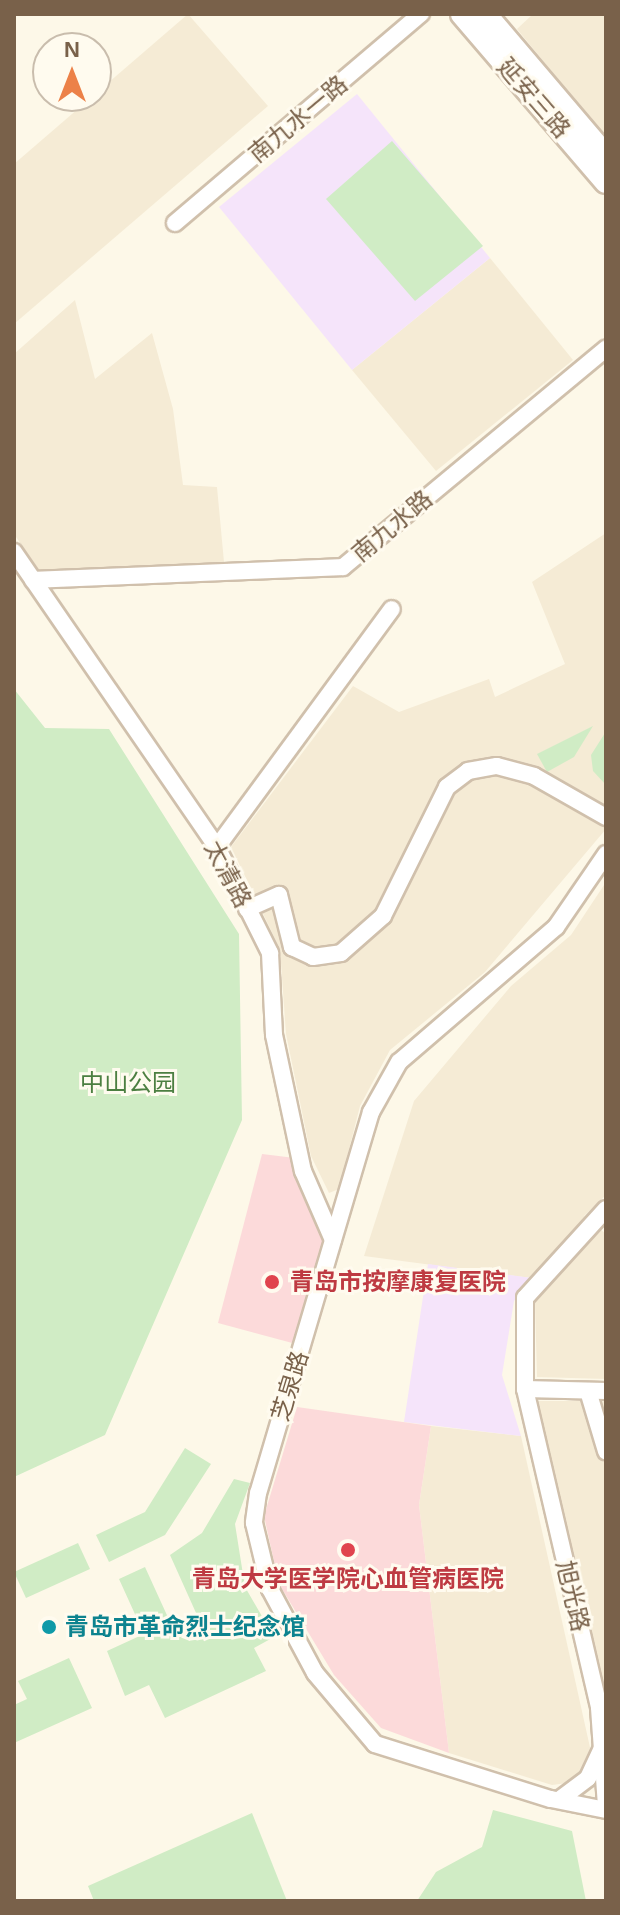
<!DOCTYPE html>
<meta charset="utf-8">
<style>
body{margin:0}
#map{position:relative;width:620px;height:1915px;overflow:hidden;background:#fdf8e8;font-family:Helvetica,"Noto Sans SC",sans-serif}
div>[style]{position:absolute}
.residential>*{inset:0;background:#f5ebd5}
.education>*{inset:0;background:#f5e4fa}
.medical>*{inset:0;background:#fcdada}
.green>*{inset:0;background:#d0ecc5}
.roads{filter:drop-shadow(2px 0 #d0c0ac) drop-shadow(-2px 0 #d0c0ac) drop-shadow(0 2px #d0c0ac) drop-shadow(0 -2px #d0c0ac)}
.street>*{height:16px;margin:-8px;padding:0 8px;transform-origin:8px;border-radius:8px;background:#fff}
.secondary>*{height:22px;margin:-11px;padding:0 11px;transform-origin:11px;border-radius:11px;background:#fff}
.dots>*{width:22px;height:22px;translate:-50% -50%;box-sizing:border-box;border:4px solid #fffbef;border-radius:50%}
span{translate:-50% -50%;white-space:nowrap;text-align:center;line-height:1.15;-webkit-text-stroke:6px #fffbef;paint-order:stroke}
.street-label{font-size:24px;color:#79614a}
.park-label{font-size:24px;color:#4c7f41}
.health-label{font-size:24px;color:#be3a42;font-weight:700}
.left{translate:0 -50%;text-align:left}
.culture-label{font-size:24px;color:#0d838f;font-weight:700}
.frame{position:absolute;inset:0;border:16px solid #79614a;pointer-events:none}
.north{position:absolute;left:32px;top:32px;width:80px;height:80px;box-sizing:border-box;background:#fffbef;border:2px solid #c9bdad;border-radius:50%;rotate:0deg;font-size:22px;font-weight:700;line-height:32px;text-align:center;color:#79614a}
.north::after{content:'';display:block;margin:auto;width:28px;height:36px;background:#ec8148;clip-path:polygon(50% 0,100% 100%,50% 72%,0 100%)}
</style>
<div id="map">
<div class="residential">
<i style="clip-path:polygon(188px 14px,268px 106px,14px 324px,14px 164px)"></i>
<i style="clip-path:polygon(533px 14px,606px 14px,606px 138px,517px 29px)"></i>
<i style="clip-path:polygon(490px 258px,573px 360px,436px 471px,352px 370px)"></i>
<i style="clip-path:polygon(75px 300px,95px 379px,152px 333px,173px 409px,183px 485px,217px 487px,224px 562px,40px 572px,14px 534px,14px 354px)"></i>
<i style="clip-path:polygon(606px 533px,606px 829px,485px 972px,390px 1050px,360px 1106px,339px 1189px,329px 1193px,311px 1156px,286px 1034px,280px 949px,231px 847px,353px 686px,399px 712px,489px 679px,495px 697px,565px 664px,532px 582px)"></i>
<i style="clip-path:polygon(606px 882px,606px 1195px,584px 1216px,606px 1234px,606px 1379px,537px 1377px,535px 1303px,554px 1281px,364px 1256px,414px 1101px,511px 986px,571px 935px)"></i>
<i style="clip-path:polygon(534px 1401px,606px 1401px,605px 1691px)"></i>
<i style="clip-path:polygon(431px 1426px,521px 1436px,597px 1779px,552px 1785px,449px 1753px,419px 1505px)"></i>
</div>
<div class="education">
<i style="clip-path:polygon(357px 94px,490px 258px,352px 370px,219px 207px)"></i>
<i style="clip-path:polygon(428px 1264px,532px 1278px,514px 1301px,502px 1375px,521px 1436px,404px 1422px)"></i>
</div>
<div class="medical">
<i style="clip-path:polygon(262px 1154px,295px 1158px,327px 1241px,296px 1344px,218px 1323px)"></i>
<i style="clip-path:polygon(297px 1407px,431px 1426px,419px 1505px,449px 1753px,381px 1728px,334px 1675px,279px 1584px,264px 1516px)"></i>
</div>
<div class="green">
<i style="clip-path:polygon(392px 141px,483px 246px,415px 301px,326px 199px)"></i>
<i style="clip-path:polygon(14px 689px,45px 728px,109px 729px,239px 934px,242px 1120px,105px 1435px,14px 1477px)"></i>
<i style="clip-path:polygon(593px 726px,574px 757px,547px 772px,537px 754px)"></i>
<i style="clip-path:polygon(605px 733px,606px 733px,606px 785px,593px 771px,591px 755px)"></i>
<i style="clip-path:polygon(185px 1448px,211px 1464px,165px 1535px,109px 1562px,96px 1535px,145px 1512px)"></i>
<i style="clip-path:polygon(234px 1479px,250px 1483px,235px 1524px,245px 1587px,274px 1637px,254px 1648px,266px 1671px,165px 1718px,149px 1685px,125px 1696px,107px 1651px,144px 1634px,119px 1579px,145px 1567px,176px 1635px,201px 1624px,170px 1555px,202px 1533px)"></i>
<i style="clip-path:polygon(78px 1543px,90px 1569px,26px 1598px,14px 1572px)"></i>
<i style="clip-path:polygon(69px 1658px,92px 1708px,14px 1743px,14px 1705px,27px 1699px,18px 1681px)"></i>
<i style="clip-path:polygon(493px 1810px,572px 1831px,586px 1901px,417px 1901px,436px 1872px,482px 1847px)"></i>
<i style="clip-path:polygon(252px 1813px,287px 1901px,94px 1901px,88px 1886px)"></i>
</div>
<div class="roads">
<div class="street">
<i style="left:175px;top:223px;width:323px;rotate:-40.4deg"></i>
<i style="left:14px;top:552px;width:358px;rotate:55.5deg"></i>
<i style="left:217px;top:847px;width:119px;rotate:63.4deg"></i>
<i style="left:270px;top:953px;width:82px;rotate:87.2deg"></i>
<i style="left:274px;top:1035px;width:139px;rotate:78deg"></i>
<i style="left:303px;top:1171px;width:75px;rotate:66.5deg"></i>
<i style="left:33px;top:580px;width:310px;rotate:-2.4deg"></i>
<i style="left:343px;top:567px;width:342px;rotate:-39.7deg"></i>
<i style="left:217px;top:847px;width:295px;rotate:-53.7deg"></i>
<i style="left:606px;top:854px;width:88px;rotate:124.4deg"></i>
<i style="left:556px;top:927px;width:207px;rotate:139.3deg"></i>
<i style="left:399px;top:1062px;width:57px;rotate:119.2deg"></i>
<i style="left:371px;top:1112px;width:397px;rotate:106.5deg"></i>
<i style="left:258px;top:1493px;width:30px;rotate:98deg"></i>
<i style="left:254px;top:1523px;width:68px;rotate:76.4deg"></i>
<i style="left:270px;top:1589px;width:95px;rotate:61.8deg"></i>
<i style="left:315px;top:1673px;width:93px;rotate:49.8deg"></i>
<i style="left:375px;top:1744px;width:184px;rotate:17.4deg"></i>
<i style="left:551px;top:1799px;width:56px;rotate:11.3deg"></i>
<i style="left:247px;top:909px;width:35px;rotate:-24deg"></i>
<i style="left:279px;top:895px;width:54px;rotate:76deg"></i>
<i style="left:292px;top:947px;width:23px;rotate:25deg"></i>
<i style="left:313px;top:957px;width:28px;rotate:-8deg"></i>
<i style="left:341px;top:953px;width:56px;rotate:-41.4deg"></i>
<i style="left:383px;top:916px;width:144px;rotate:-63.6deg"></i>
<i style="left:447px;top:787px;width:26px;rotate:-37deg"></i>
<i style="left:468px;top:771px;width:29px;rotate:-10deg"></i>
<i style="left:497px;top:766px;width:38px;rotate:15deg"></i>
<i style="left:534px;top:776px;width:83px;rotate:29.7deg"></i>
<i style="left:606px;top:1209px;width:120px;rotate:132.3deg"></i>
<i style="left:525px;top:1298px;width:91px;rotate:90deg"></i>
<i style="left:525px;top:1389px;width:327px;rotate:76.9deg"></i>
<i style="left:599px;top:1708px;width:97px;rotate:85.9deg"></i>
<i style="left:525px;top:1389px;width:81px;rotate:1.4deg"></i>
<i style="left:588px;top:1391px;width:63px;rotate:73.3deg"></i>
<i style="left:559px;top:1800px;width:36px;rotate:-37deg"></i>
<i style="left:588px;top:1778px;width:31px;rotate:-65deg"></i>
</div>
<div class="secondary">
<i style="left:462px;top:14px;width:221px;rotate:49.4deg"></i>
<i style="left:485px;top:14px;width:187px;rotate:49.6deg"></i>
</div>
</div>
<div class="dots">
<i style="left:272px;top:1282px;background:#e0444e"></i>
<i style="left:348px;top:1550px;background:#e0444e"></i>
<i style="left:49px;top:1627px;background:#0f9aa8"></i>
</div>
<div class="street-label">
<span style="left:534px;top:98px;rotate:49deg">延安三路</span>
<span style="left:298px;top:119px;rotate:-40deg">南九水一路</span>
<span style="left:392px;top:526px;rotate:-40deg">南九水路</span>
<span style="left:228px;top:874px;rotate:62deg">太清路</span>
<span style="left:290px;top:1386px;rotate:-73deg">芝泉路</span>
<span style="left:573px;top:1596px;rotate:77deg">旭光路</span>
</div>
<div class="park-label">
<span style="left:128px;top:1083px">中山公园</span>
</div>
<div class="health-label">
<span class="left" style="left:290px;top:1282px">青岛市按摩康复医院</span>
<span style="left:348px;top:1579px">青岛大学医学院心血管病医院</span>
</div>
<div class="culture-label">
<span class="left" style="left:65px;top:1627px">青岛市革命烈士纪念馆</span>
</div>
<div class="frame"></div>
<div class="north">N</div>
</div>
